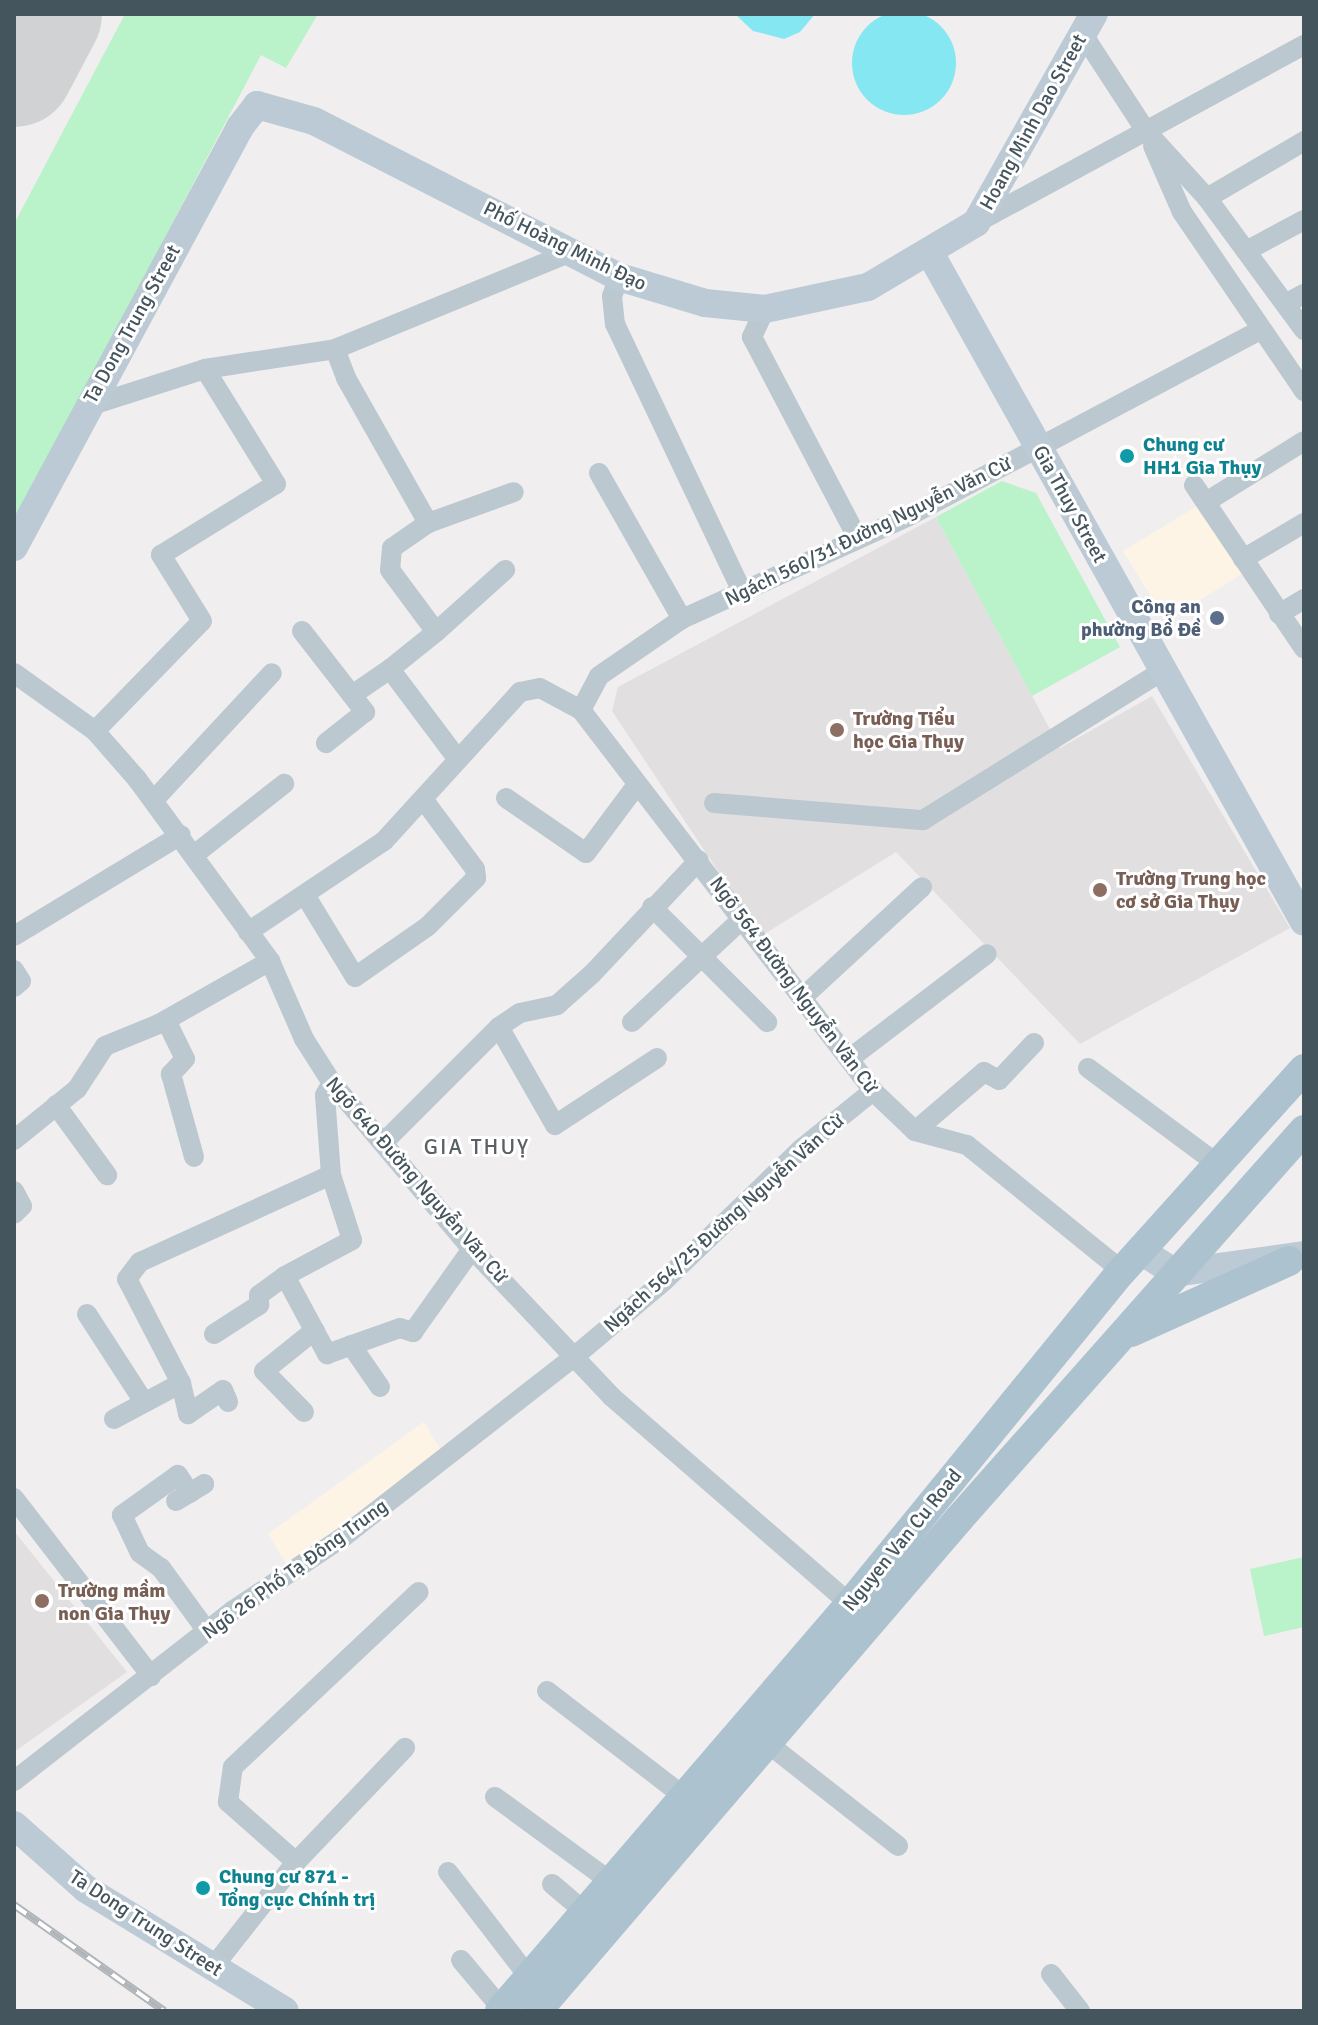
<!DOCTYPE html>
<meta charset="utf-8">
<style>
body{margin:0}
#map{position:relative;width:1318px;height:2025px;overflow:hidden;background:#f1eeef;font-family:Signika,sans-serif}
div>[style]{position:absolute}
.commercial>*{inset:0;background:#fdf4e6}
.education>*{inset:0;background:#e2dfe1}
.green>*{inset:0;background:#baf2c9}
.water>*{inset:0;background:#84e7f2}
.round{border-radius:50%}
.runway>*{height:120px;margin:-60px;padding:0 60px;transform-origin:60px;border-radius:60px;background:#d0d2d4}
.street>*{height:20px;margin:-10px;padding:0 10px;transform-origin:10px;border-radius:10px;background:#bbc8cf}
.secondary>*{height:28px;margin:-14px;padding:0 14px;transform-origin:14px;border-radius:14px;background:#bbcad4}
.primary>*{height:30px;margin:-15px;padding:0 15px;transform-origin:15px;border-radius:15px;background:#acc2cf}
.rail>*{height:8px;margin-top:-4px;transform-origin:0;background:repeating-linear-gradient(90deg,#fff 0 15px,#b0b5b9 0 30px);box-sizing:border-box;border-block:2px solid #b0b5b9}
.dots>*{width:22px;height:22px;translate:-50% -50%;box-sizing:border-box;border:4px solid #fff;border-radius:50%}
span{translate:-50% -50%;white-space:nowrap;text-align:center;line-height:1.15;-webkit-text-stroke:6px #fff;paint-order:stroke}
.street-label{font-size:20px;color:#45555d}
.culture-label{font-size:20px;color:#0d838f;font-weight:700}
.left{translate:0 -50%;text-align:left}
.service-label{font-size:20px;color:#4e5e75;font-weight:700}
.right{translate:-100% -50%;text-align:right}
.education-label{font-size:20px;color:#785e54;font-weight:700}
.neighbourhood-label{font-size:22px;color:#5b6064;letter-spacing:2px}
.frame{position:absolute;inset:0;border:16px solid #45555d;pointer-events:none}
</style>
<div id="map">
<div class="commercial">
<i style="clip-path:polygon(1199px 505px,1242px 574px,1166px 621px,1123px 551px)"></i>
<i style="clip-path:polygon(424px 1422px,441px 1450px,287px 1565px,268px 1534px)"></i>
</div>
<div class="education">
<i style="clip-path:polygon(936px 517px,1060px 748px,1152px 696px,1290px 928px,1080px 1044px,896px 852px,761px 936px,612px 711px,618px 687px)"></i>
<i style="clip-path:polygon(14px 1531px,127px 1672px,14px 1752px)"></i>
</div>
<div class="green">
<i style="clip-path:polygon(125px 14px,318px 14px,286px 68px,261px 55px,14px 524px,14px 224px)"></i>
<i style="clip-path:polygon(1002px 481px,1036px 493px,1120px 647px,1032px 696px,936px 517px)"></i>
<i style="clip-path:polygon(1304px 1557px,1304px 1627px,1264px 1636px,1250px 1569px)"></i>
</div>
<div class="water">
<i class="round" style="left:852px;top:11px;width:104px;height:104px"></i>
<i style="clip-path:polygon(735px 14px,815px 14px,800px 32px,784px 39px,753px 31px)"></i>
</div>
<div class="runway">
<i style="left:14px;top:67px;width:60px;rotate:-62.2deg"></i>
</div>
<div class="street">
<i style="left:1082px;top:33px;width:117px;rotate:56.9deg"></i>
<i style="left:1146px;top:131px;width:91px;rotate:47.7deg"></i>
<i style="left:1207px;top:198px;width:164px;rotate:53.7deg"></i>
<i style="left:1153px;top:146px;width:72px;rotate:66.3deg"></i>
<i style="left:1182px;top:212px;width:217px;rotate:55.7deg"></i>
<i style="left:1207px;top:198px;width:113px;rotate:-30.4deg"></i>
<i style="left:976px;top:223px;width:373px;rotate:-28.5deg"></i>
<i style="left:1246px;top:251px;width:66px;rotate:-28.1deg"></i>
<i style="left:619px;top:277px;width:20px;rotate:110deg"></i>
<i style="left:612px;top:296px;width:28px;rotate:84deg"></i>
<i style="left:615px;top:324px;width:297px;rotate:64.6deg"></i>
<i style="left:1285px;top:304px;width:21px;rotate:-28deg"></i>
<i style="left:765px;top:309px;width:31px;rotate:115deg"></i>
<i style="left:752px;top:337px;width:228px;rotate:62.3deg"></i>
<i style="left:335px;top:349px;width:31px;rotate:69deg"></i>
<i style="left:346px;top:378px;width:167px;rotate:60.5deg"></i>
<i style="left:428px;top:523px;width:44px;rotate:145.2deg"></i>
<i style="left:392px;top:548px;width:22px;rotate:95deg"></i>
<i style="left:390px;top:570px;width:77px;rotate:53.4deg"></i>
<i style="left:436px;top:632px;width:59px;rotate:141.2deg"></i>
<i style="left:390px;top:669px;width:110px;rotate:53.1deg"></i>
<i style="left:86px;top:407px;width:125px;rotate:-17.7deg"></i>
<i style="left:205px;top:369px;width:132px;rotate:-8.7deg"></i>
<i style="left:335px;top:349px;width:256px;rotate:-22.3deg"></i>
<i style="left:599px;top:473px;width:168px;rotate:60.4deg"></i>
<i style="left:1194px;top:485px;width:197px;rotate:56.1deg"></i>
<i style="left:1206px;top:502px;width:115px;rotate:-31.9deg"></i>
<i style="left:428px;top:523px;width:91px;rotate:-19.8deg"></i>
<i style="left:1243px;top:559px;width:71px;rotate:-30.5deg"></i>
<i style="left:1279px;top:614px;width:29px;rotate:-31deg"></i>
<i style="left:302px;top:631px;width:103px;rotate:52.1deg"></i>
<i style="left:365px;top:712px;width:50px;rotate:141.5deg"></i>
<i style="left:436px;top:632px;width:93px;rotate:-41.9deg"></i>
<i style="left:14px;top:673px;width:100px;rotate:35.6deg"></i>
<i style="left:95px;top:731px;width:64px;rotate:48.8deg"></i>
<i style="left:137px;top:779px;width:225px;rotate:53.8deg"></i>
<i style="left:270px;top:961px;width:85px;rotate:66.4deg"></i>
<i style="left:304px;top:1039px;width:52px;rotate:57.5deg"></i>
<i style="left:332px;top:1083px;width:217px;rotate:49.9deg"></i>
<i style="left:472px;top:1249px;width:204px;rotate:46.6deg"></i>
<i style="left:612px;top:1397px;width:315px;rotate:41deg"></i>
<i style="left:352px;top:695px;width:46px;rotate:-34.4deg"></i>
<i style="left:581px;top:710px;width:38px;rotate:-62deg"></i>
<i style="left:599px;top:676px;width:101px;rotate:-34.5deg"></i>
<i style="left:682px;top:619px;width:249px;rotate:-24.4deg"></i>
<i style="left:909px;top:516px;width:398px;rotate:-27.9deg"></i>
<i style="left:95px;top:731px;width:153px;rotate:-45.8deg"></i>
<i style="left:202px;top:621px;width:78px;rotate:-121.8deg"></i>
<i style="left:161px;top:555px;width:135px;rotate:-31.7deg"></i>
<i style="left:276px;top:484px;width:135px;rotate:-121.7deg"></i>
<i style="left:506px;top:798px;width:97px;rotate:34.5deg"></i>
<i style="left:586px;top:853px;width:84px;rotate:-53.3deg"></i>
<i style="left:154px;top:800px;width:173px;rotate:-47.1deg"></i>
<i style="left:714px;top:803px;width:210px;rotate:4.7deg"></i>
<i style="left:923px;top:820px;width:280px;rotate:-31.9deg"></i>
<i style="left:194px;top:855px;width:115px;rotate:-38.3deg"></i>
<i style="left:305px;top:895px;width:96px;rotate:58.6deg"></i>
<i style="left:355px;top:977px;width:89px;rotate:-34.9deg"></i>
<i style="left:428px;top:926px;width:68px;rotate:-45deg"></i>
<i style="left:476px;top:878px;width:9px;rotate:-96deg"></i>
<i style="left:475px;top:869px;width:87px;rotate:-126.6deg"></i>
<i style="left:652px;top:907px;width:163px;rotate:45deg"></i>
<i style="left:248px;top:932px;width:164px;rotate:-33.8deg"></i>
<i style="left:384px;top:841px;width:202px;rotate:-47.6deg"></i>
<i style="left:520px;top:692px;width:20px;rotate:-11deg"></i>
<i style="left:540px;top:688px;width:47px;rotate:28.2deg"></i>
<i style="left:581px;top:710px;width:480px;rotate:52.5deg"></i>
<i style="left:873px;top:1091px;width:58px;rotate:43.6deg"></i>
<i style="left:915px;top:1131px;width:54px;rotate:15.1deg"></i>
<i style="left:967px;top:1145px;width:200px;rotate:39.1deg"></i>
<i style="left:14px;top:936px;width:195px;rotate:-31.2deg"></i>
<i style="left:14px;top:970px;width:13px;rotate:58deg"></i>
<i style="left:21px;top:981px;width:9px;rotate:139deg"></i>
<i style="left:803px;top:997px;width:162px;rotate:-42.7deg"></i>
<i style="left:166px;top:1020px;width:43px;rotate:64deg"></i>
<i style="left:185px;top:1059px;width:21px;rotate:133deg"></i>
<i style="left:171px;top:1074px;width:86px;rotate:74.5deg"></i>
<i style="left:632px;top:1022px;width:152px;rotate:-43.1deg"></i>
<i style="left:499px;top:1027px;width:113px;rotate:60.3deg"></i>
<i style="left:555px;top:1125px;width:122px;rotate:-33.3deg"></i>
<i style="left:849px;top:1059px;width:173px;rotate:-37.3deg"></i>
<i style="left:1088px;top:1068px;width:159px;rotate:36.6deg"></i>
<i style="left:56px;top:1105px;width:87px;rotate:53.9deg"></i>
<i style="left:915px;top:1131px;width:91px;rotate:-40.5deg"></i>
<i style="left:984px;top:1072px;width:17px;rotate:28deg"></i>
<i style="left:999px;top:1080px;width:51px;rotate:-46.6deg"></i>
<i style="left:14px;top:1140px;width:81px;rotate:-39deg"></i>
<i style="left:77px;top:1089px;width:51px;rotate:-56.9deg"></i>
<i style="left:105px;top:1046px;width:58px;rotate:-22.2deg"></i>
<i style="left:159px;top:1024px;width:128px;rotate:-29.6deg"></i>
<i style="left:383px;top:1143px;width:164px;rotate:-45deg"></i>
<i style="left:499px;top:1027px;width:25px;rotate:-34deg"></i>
<i style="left:520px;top:1013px;width:38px;rotate:-12deg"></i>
<i style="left:557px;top:1005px;width:47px;rotate:-41.5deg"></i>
<i style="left:592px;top:974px;width:156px;rotate:-46.8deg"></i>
<i style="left:14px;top:1191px;width:17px;rotate:62deg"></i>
<i style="left:22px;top:1206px;width:11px;rotate:135deg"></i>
<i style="left:285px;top:1276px;width:89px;rotate:61.7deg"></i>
<i style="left:327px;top:1354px;width:77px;rotate:-19.6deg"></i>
<i style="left:400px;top:1328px;width:14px;rotate:17deg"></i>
<i style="left:413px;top:1332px;width:102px;rotate:-54.6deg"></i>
<i style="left:87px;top:1314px;width:105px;rotate:57.1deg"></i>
<i style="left:214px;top:1334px;width:54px;rotate:-32.8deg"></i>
<i style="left:259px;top:1305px;width:10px;rotate:-90deg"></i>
<i style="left:259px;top:1295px;width:32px;rotate:-36deg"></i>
<i style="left:285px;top:1276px;width:76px;rotate:-28.2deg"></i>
<i style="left:352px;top:1240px;width:68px;rotate:-107.9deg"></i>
<i style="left:351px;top:1345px;width:51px;rotate:55.4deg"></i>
<i style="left:181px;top:1383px;width:32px;rotate:77deg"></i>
<i style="left:188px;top:1414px;width:42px;rotate:-34.4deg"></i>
<i style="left:223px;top:1390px;width:13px;rotate:67deg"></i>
<i style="left:304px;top:1412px;width:57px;rotate:-134.3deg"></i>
<i style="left:264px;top:1371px;width:65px;rotate:-38.8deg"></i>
<i style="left:114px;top:1419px;width:76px;rotate:-28.2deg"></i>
<i style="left:181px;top:1383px;width:117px;rotate:-117.4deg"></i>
<i style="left:127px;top:1279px;width:21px;rotate:-53deg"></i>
<i style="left:140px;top:1262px;width:210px;rotate:-24.5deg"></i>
<i style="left:331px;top:1175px;width:80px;rotate:-94.3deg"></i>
<i style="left:325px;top:1095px;width:14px;rotate:-60deg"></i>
<i style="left:190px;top:1493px;width:22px;rotate:-124deg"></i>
<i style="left:178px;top:1475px;width:69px;rotate:144.5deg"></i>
<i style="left:122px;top:1515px;width:42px;rotate:64.7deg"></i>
<i style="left:140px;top:1553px;width:26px;rotate:36deg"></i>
<i style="left:161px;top:1568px;width:78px;rotate:53.9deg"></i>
<i style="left:14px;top:1498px;width:225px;rotate:52.4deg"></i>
<i style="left:176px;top:1501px;width:33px;rotate:-31deg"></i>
<i style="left:547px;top:1691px;width:170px;rotate:37.6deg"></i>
<i style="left:766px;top:1742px;width:168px;rotate:38.2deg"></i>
<i style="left:14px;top:1781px;width:276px;rotate:-37.9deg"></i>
<i style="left:232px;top:1611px;width:132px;rotate:-33.6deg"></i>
<i style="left:342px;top:1538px;width:296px;rotate:-38deg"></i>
<i style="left:575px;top:1356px;width:116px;rotate:-40.1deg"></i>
<i style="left:664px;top:1281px;width:190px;rotate:-43.9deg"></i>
<i style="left:801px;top:1149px;width:92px;rotate:-38.9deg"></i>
<i style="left:495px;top:1797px;width:144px;rotate:36.2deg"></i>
<i style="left:296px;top:1862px;width:158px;rotate:-46.3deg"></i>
<i style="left:448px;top:1872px;width:133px;rotate:52.4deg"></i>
<i style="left:552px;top:1884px;width:43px;rotate:40.3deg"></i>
<i style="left:461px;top:1960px;width:64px;rotate:50.1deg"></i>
<i style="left:213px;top:1967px;width:134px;rotate:-51.7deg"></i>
<i style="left:296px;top:1862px;width:91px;rotate:-138.6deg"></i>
<i style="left:228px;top:1802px;width:35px;rotate:-82deg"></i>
<i style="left:233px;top:1767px;width:255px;rotate:-43.3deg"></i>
<i style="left:1051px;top:1974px;width:47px;rotate:51.9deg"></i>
</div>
<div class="secondary">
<i style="left:930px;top:253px;width:766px;rotate:60.79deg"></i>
<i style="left:14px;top:547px;width:477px;rotate:-61.7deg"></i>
<i style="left:240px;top:127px;width:28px;rotate:-52deg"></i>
<i style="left:257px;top:105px;width:59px;rotate:15.7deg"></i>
<i style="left:314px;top:121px;width:343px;rotate:27.1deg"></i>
<i style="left:619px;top:277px;width:90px;rotate:16.8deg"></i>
<i style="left:705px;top:303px;width:60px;rotate:5.7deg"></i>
<i style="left:765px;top:309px;width:105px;rotate:-12.1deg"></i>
<i style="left:868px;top:287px;width:126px;rotate:-30.7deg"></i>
<i style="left:976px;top:223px;width:240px;rotate:-60.6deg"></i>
<i style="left:1140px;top:1250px;width:42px;rotate:33.3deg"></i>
<i style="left:1175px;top:1273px;width:130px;rotate:-7.9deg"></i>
<i style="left:14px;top:1825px;width:96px;rotate:41.6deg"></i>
<i style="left:86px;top:1889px;width:233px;rotate:31.5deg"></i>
</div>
<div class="primary">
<i style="left:1131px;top:1332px;width:173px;rotate:-24.2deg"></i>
<i style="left:500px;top:2011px;width:537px;rotate:-49.31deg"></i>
<i style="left:850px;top:1604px;width:430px;rotate:-50.8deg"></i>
<i style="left:1122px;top:1271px;width:272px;rotate:-48deg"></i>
<i style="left:537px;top:2011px;width:648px;rotate:-49.38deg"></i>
<i style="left:959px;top:1519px;width:520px;rotate:-48.43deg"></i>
</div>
<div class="rail">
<i style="left:14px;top:1905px;width:184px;rotate:35.2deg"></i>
</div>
<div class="dots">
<i style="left:1127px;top:456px;background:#0f9aa8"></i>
<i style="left:1217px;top:618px;background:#5c6f8a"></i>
<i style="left:837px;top:730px;background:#8d6e63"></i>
<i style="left:1100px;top:890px;background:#8d6e63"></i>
<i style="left:42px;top:1601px;background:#8d6e63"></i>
<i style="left:203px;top:1888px;background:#0f9aa8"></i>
</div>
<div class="street-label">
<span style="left:1033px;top:122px;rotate:-61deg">Hoang Minh Dao Street</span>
<span style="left:565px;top:246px;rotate:26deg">Phố Hoàng Minh Đạo</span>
<span style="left:132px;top:324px;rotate:-61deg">Ta Dong Trung Street</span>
<span style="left:1070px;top:504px;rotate:61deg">Gia Thuy Street</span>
<span style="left:868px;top:531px;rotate:-26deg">Ngách 560/31 Đường Nguyễn Văn Cừ</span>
<span style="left:794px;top:985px;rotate:53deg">Ngõ 564 Đường Nguyễn Văn Cừ</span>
<span style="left:417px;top:1180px;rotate:49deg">Ngõ 640 Đường Nguyễn Văn Cừ</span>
<span style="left:724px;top:1223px;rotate:-42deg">Ngách 564/25 Đường Nguyễn Văn Cừ</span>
<span style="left:902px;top:1540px;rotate:-51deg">Nguyen Van Cu Road</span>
<span style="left:295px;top:1569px;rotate:-36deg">Ngõ 26 Phố Tạ Đông Trung</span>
<span style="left:146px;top:1923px;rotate:33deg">Ta Dong Trung Street</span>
</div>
<div class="culture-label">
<span class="left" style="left:1143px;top:456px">Chung cư<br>HH1 Gia Thụy</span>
<span class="left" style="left:219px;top:1888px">Chung cư 871 -<br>Tổng cục Chính trị</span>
</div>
<div class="service-label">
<span class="right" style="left:1201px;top:618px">Công an<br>phường Bồ Đề</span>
</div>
<div class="education-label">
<span class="left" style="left:853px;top:730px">Trường Tiểu<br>học Gia Thụy</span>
<span class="left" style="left:1116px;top:890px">Trường Trung học<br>cơ sở Gia Thụy</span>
<span class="left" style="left:58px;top:1602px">Trường mầm<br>non Gia Thụy</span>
</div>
<div class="neighbourhood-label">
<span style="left:477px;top:1147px">GIA THUỴ</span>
</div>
<div class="frame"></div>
</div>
